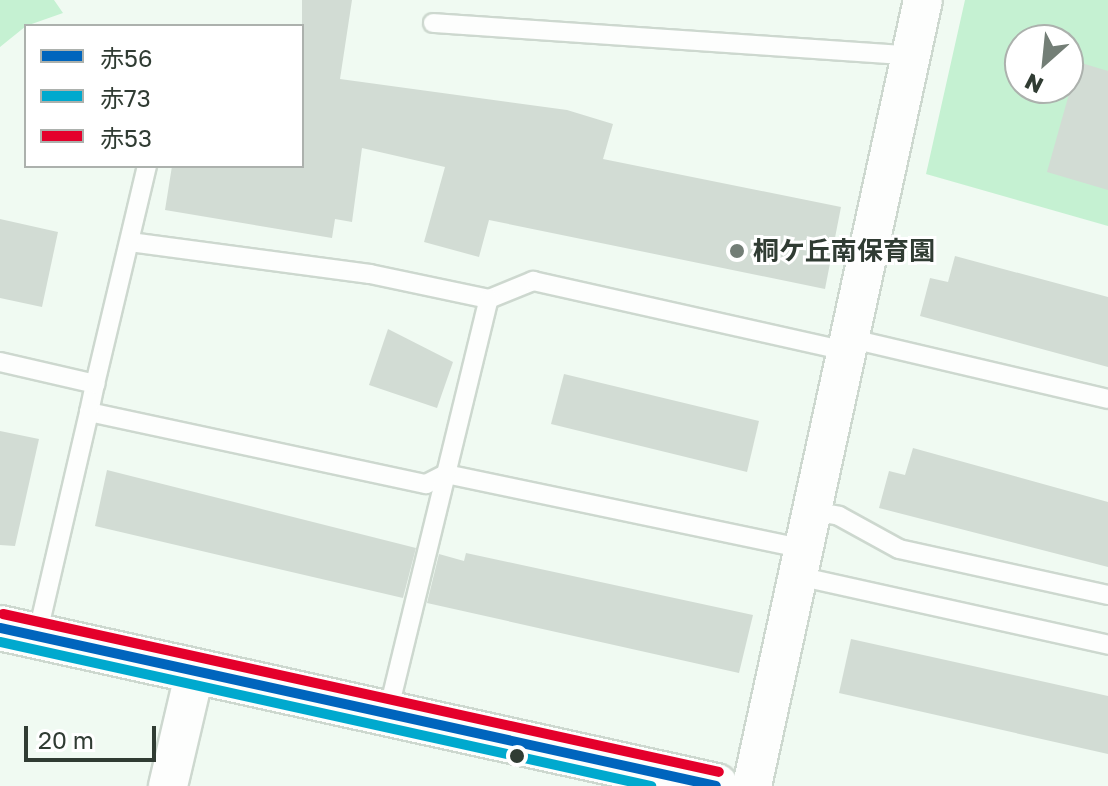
<!DOCTYPE html>
<meta charset="utf-8">
<style>
body{margin:0}
#map{position:relative;width:1108px;height:786px;overflow:hidden;background:#f0faf2;font-family:"Golos Text","Noto Sans JP",sans-serif}
div>[style]{position:absolute}
.green>*{inset:0;background:#c5f1d2}
.building>*{inset:0;background:#d2dcd4}
.roads{filter:drop-shadow(2px 0 #cdd8cf) drop-shadow(-2px 0 #cdd8cf) drop-shadow(0 2px #cdd8cf) drop-shadow(0 -2px #cdd8cf)}
.lane>*{height:18px;margin:-9px;padding:0 9px;transform-origin:9px;border-radius:9px;background:#fdfefd}
.street>*{height:38px;margin:-19px;padding:0 19px;transform-origin:19px;border-radius:19px;background:#fdfefd}
.secondary>*{height:44px;margin:-22px;padding:0 22px;transform-origin:22px;border-radius:22px;background:#fdfefd}
.bus-1>*{height:10px;margin:-5px;padding:0 5px;transform-origin:5px;border-radius:5px;background:#0065bd}
.bus-2>*{height:10px;margin:-5px;padding:0 5px;transform-origin:5px;border-radius:5px;background:#00a9ce}
.bus-3>*{height:10px;margin:-5px;padding:0 5px;transform-origin:5px;border-radius:5px;background:#e4002b}
.dots>*{width:22px;height:22px;translate:-50% -50%;box-sizing:border-box;border:4px solid #fff;border-radius:50%}
span{translate:-50% -50%;white-space:nowrap;text-align:center;line-height:1.15;-webkit-text-stroke:6px #fff;paint-order:stroke}
.poi-label{font-size:26px;color:#303c33;font-weight:700}
.left{translate:0 -50%;text-align:left}
.legend{position:absolute;left:24px;top:24px;width:280px;height:144px;box-sizing:border-box;background:#fff;border:2px solid #acb1ad;margin:0;padding:10px 14px;list-style:none;font-size:24px;color:#303c33}
.legend li{display:flex;align-items:center;gap:16px;height:40px}
.legend b{width:40px;border:2px solid #acb1ad}
.north{position:absolute;left:1004px;top:24px;width:80px;height:80px;box-sizing:border-box;background:#fff;border:2px solid #acb1ad;border-radius:50%;rotate:207deg;font-size:22px;font-weight:700;line-height:32px;text-align:center;color:#303c33}
.north::after{content:'';display:block;margin:auto;width:28px;height:36px;background:#737e76;clip-path:polygon(50% 0,100% 100%,50% 72%,0 100%)}
.scale{position:absolute;left:24px;top:726px;width:132px;height:36px;box-sizing:border-box;border:4px solid #303c33;border-top:0;padding-left:10px;font-size:24px;line-height:28px;white-space:nowrap;color:#303c33;-webkit-text-stroke:6px #fff;paint-order:stroke}
</style>
<div id="map">
<div class="green">
<i style="clip-path:polygon(0 0,54px 0,63px 13px,26px 26px,0 47px)"></i>
<i style="clip-path:polygon(evenodd,965px 0,1108px 0,1108px 226px,926px 174px,965px 0,1020px 40px,1068px 40px,1068px 88px,1020px 88px,1020px 40px)"></i>
</div>
<div class="building">
<i style="clip-path:polygon(302px 0,352px 0,340px 79px,567px 110px,613px 124px,603px 159px,841px 207px,825px 289px,489px 220px,479px 257px,424px 242px,445px 167px,362px 148px,352px 222px,335px 219px,332px 238px,165px 210px,172px 166px,302px 166px)"></i>
<i style="clip-path:polygon(1078px 62px,1108px 71px,1108px 190px,1047px 172px)"></i>
<i style="clip-path:polygon(0 219px,58px 232px,42px 307px,0 298px)"></i>
<i style="clip-path:polygon(955px 256px,1108px 297px,1108px 367px,920px 316px,930px 278px,948px 282px)"></i>
<i style="clip-path:polygon(388px 329px,453px 362px,437px 408px,369px 385px)"></i>
<i style="clip-path:polygon(564px 374px,759px 421px,747px 472px,551px 424px)"></i>
<i style="clip-path:polygon(0 431px,39px 439px,15px 546px,0 545px)"></i>
<i style="clip-path:polygon(913px 448px,1108px 502px,1108px 567px,879px 508px,889px 471px,905px 475px)"></i>
<i style="clip-path:polygon(107px 470px,416px 548px,403px 598px,95px 526px)"></i>
<i style="clip-path:polygon(466px 553px,753px 615px,739px 673px,427px 603px,439px 554px,464px 561px)"></i>
<i style="clip-path:polygon(851px 639px,1108px 696px,1108px 754px,839px 693px)"></i>
</div>
<div class="roads">
<div class="lane">
<i style="left:433px;top:23px;width:480px;rotate:3.9deg"></i>
<i style="left:130px;top:242px;width:242px;rotate:7.6deg"></i>
<i style="left:370px;top:274px;width:122px;rotate:11.9deg"></i>
<i style="left:489px;top:299px;width:48px;rotate:-22.2deg"></i>
<i style="left:533px;top:281px;width:321px;rotate:12.6deg"></i>
<i style="left:848px;top:338px;width:267px;rotate:13.2deg"></i>
<i style="left:0;top:362px;width:98px;rotate:13deg"></i>
<i style="left:95px;top:384px;width:29px;rotate:102deg"></i>
<i style="left:89px;top:412px;width:345px;rotate:12.1deg"></i>
<i style="left:426px;top:484px;width:22px;rotate:-27deg"></i>
<i style="left:446px;top:474px;width:366px;rotate:11.8deg"></i>
<i style="left:95px;top:384px;width:224px;rotate:-76.6deg"></i>
<i style="left:812px;top:511px;width:27px;rotate:10deg"></i>
<i style="left:839px;top:516px;width:68px;rotate:28.8deg"></i>
<i style="left:899px;top:549px;width:214px;rotate:12.4deg"></i>
<i style="left:798px;top:576px;width:318px;rotate:12.5deg"></i>
<i style="left:37px;top:636px;width:230px;rotate:-76.9deg"></i>
<i style="left:388px;top:712px;width:425px;rotate:-76.3deg"></i>
</div>
<div class="street">
<i style="left:168px;top:786px;width:118px;rotate:-76.8deg"></i>
<i style="left:752px;top:786px;width:804px;rotate:-77.73deg"></i>
</div>
<div class="secondary">
<i style="left:0;top:628px;width:733px;rotate:12.44deg"></i>
</div>
</div>
<div class="bus-1">
<i style="left:0;top:628px;width:733px;rotate:12.44deg"></i>
</div>
<div class="bus-2">
<i style="left:0;top:642px;width:667px;rotate:12.47deg"></i>
</div>
<div class="bus-3">
<i style="left:3px;top:614px;width:733px;rotate:12.44deg"></i>
</div>
<div class="dots">
<i style="left:737px;top:251px;background:#737e76"></i>
<i style="left:517px;top:756px;background:#303c33"></i>
</div>
<div class="poi-label">
<span class="left" style="left:753px;top:251px">桐ケ丘南保育園</span>
</div>
<ul class="legend">
<li><b style="height:10px;background:#0065bd"></b>赤56</li>
<li><b style="height:10px;background:#00a9ce"></b>赤73</li>
<li><b style="height:10px;background:#e4002b"></b>赤53</li>
</ul>
<div class="north">N</div>
<div class="scale">20 m</div>
</div>
